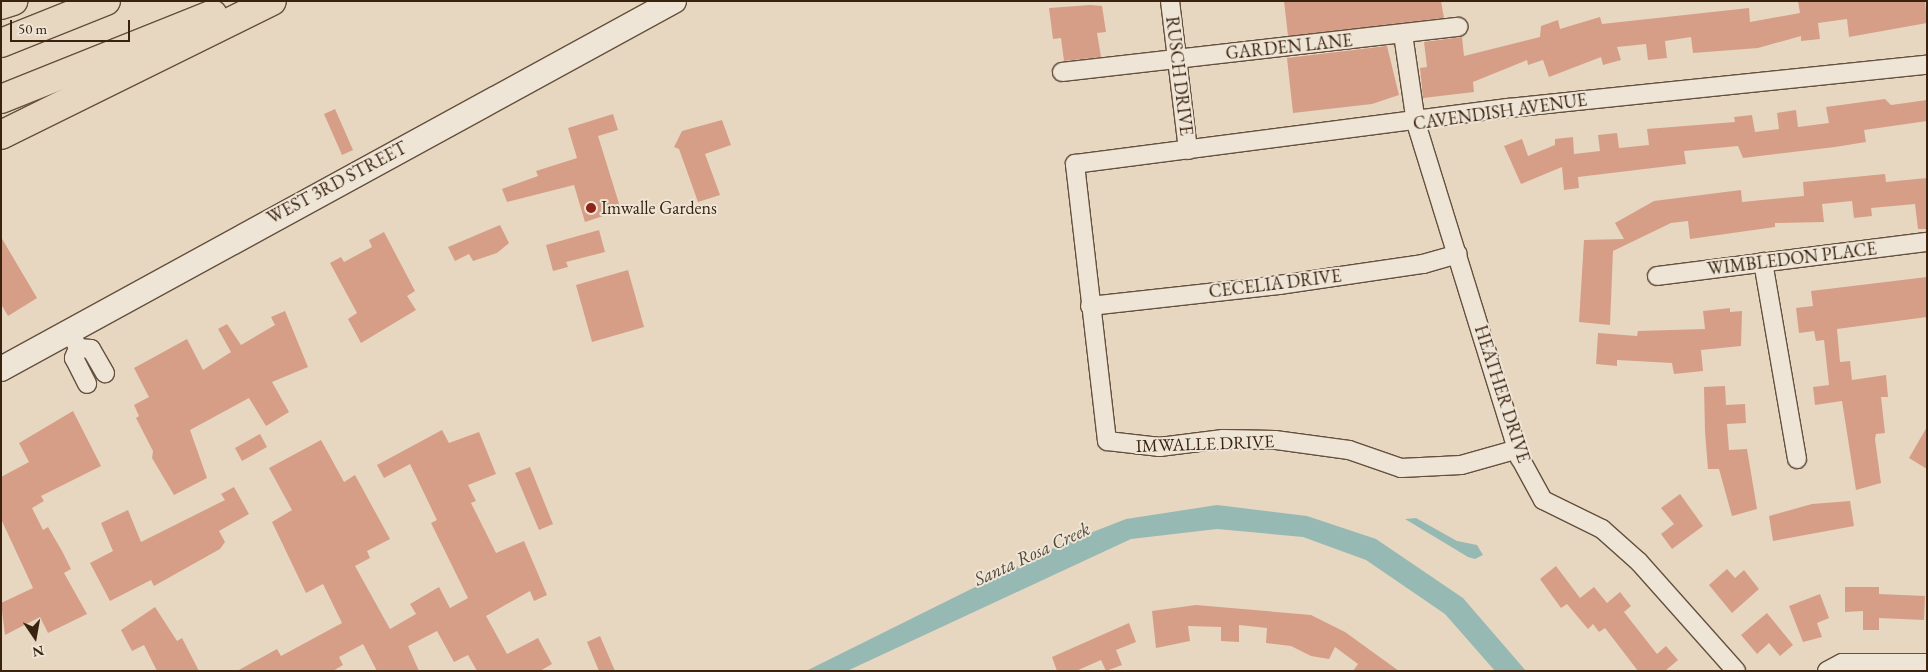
<!DOCTYPE html>
<style>
body{margin:0}
#map{position:relative;width:1928px;height:672px;overflow:hidden;background:#e7d7c1;font-family:"EB Garamond",serif}
div>[style]{position:absolute}
.water>*{inset:0;background:#97b9b4}
.building>*{inset:0;background:#d69e87}
.roads{filter:drop-shadow(1px 0 #64503c) drop-shadow(-1px 0 #64503c) drop-shadow(0 1px #64503c) drop-shadow(0 -1px #64503c)}
.minor>*{height:18px;margin:-9px;padding:0 9px;transform-origin:9px;border-radius:9px;background:#efe5d7}
.secondary>*{height:24px;margin:-12px;padding:0 12px;transform-origin:12px;border-radius:12px;background:#efe5d7}
.motorway>*{height:28px;margin:-14px;padding:0 14px;transform-origin:14px;border-radius:14px;background:#e7d7c1}
.dots>*{width:14px;height:14px;translate:-50% -50%;box-sizing:border-box;border:2px solid #efe5d7;border-radius:50%}
span{translate:-50% -50%;white-space:nowrap;text-align:center;line-height:1.15;-webkit-text-stroke:4px #efe5d7;paint-order:stroke}
.street-label{font-size:18px;color:#39230f}
.poi-label{font-size:18px;color:#39230f}
.left{translate:0 -50%;text-align:left}
.water-label{font-size:19px;color:#504838;font-style:italic}
.frame{position:absolute;inset:0;border:2px solid #39230f;pointer-events:none}
.north{position:absolute;left:10px;top:612px;width:50px;height:50px;-webkit-text-stroke:4px #efe5d7;paint-order:stroke;rotate:168deg;font-size:14px;font-weight:700;line-height:20px;text-align:center;color:#39230f}
.north::after{content:'';display:block;margin:auto;width:18px;height:22px;background:#39230f;clip-path:polygon(50% 0,100% 100%,50% 72%,0 100%)}
.scale{position:absolute;left:10px;top:20px;width:120px;height:22px;box-sizing:border-box;border:2px solid #39230f;border-top:0;padding-left:6px;font-size:15px;line-height:18px;white-space:nowrap;color:#39230f;-webkit-text-stroke:4px #efe5d7;paint-order:stroke}
</style>
<div id="map">
<div class="water">
<i style="clip-path:polygon(1217px 505px,1307px 516px,1376px 539px,1463px 598px,1526px 671px,1495px 671px,1445px 614px,1366px 560px,1303px 537px,1217px 529px,1131px 539px,847px 671px,806px 671px,1062px 544px,1126px 519px)"></i>
<i style="clip-path:polygon(1416px 518px,1457px 541px,1477px 545px,1483px 555px,1475px 559px,1468px 557px,1405px 519px)"></i>
</div>
<div class="building">
<i style="clip-path:polygon(1284px 1px,1441px 1px,1444px 18px,1288px 36px)"></i>
<i style="clip-path:polygon(1798px 1px,1925px 1px,1927px 23px,1849px 37px,1847px 19px,1818px 23px,1820px 39px,1801px 41px,1801px 36px,1758px 48px,1693px 53px,1691px 37px,1665px 41px,1667px 58px,1648px 60px,1646px 44px,1617px 47px,1621px 60px,1603px 65px,1601px 57px,1549px 77px,1543px 60px,1528px 65px,1527px 60px,1473px 82px,1474px 92px,1423px 98px,1420px 68px,1427px 67px,1424px 42px,1462px 37px,1464px 56px,1540px 37px,1541px 26px,1558px 20px,1560px 29px,1600px 17px,1602px 24px,1749px 8px,1750px 22px,1800px 13px)"></i>
<i style="clip-path:polygon(1090px 5px,1102px 6px,1106px 32px,1097px 33px,1101px 57px,1064px 61px,1061px 38px,1053px 39px,1049px 8px)"></i>
<i style="clip-path:polygon(1387px 46px,1399px 95px,1372px 104px,1293px 113px,1287px 58px)"></i>
<i style="clip-path:polygon(1885px 99px,1891px 105px,1927px 100px,1927px 121px,1864px 130px,1866px 142px,1835px 147px,1743px 158px,1738px 146px,1684px 151px,1686px 164px,1578px 177px,1579px 188px,1564px 190px,1562px 167px,1521px 184px,1504px 146px,1522px 139px,1528px 156px,1555px 145px,1555px 139px,1573px 137px,1574px 154px,1600px 151px,1598px 135px,1617px 133px,1619px 148px,1649px 145px,1647px 129px,1735px 122px,1734px 117px,1752px 115px,1755px 132px,1779px 129px,1777px 113px,1796px 110px,1798px 127px,1829px 123px,1826px 107px)"></i>
<i style="clip-path:polygon(335px 109px,353px 150px,342px 155px,324px 114px)"></i>
<i style="clip-path:polygon(613px 114px,618px 130px,598px 136px,621px 210px,585px 222px,574px 185px,507px 202px,502px 189px,538px 176px,536px 171px,577px 158px,568px 128px)"></i>
<i style="clip-path:polygon(722px 120px,731px 145px,705px 154px,720px 195px,698px 202px,679px 149px,674px 147px,682px 131px)"></i>
<i style="clip-path:polygon(1885px 174px,1886px 182px,1927px 178px,1927px 229px,1918px 229px,1915px 204px,1871px 208px,1872px 216px,1854px 218px,1852px 201px,1822px 204px,1824px 222px,1775px 223px,1775px 227px,1690px 239px,1688px 221px,1671px 223px,1613px 251px,1610px 325px,1579px 322px,1584px 240px,1624px 239px,1615px 223px,1654px 201px,1741px 190px,1742px 202px,1804px 196px,1803px 182px)"></i>
<i style="clip-path:polygon(500px 225px,509px 243px,497px 253px,473px 261px,469px 254px,455px 261px,448px 247px)"></i>
<i style="clip-path:polygon(599px 230px,605px 252px,566px 262px,568px 267px,553px 271px,546px 245px)"></i>
<i style="clip-path:polygon(384px 232px,415px 291px,407px 296px,416px 310px,361px 343px,348px 319px,357px 313px,330px 263px,341px 257px,344px 262px,372px 247px,369px 240px)"></i>
<i style="clip-path:polygon(1px 237px,37px 298px,8px 316px,1px 304px)"></i>
<i style="clip-path:polygon(628px 270px,644px 327px,592px 342px,576px 285px)"></i>
<i style="clip-path:polygon(1927px 277px,1927px 317px,1837px 329px,1840px 362px,1850px 361px,1852px 380px,1886px 375px,1888px 397px,1881px 397px,1885px 433px,1876px 434px,1875px 439px,1881px 483px,1856px 490px,1842px 401px,1815px 405px,1813px 387px,1829px 385px,1824px 340px,1816px 341px,1814px 331px,1799px 333px,1796px 308px,1813px 306px,1811px 291px)"></i>
<i style="clip-path:polygon(1730px 308px,1730px 312px,1742px 311px,1741px 346px,1701px 350px,1703px 371px,1674px 374px,1672px 363px,1617px 360px,1617px 366px,1596px 364px,1598px 333px,1637px 336px,1638px 331px,1705px 329px,1703px 311px)"></i>
<i style="clip-path:polygon(285px 311px,308px 367px,272px 382px,289px 412px,266px 426px,249px 398px,190px 430px,207px 478px,174px 495px,152px 458px,153px 451px,136px 418px,139px 416px,134px 405px,149px 397px,134px 368px,187px 339px,203px 370px,231px 352px,218px 329px,227px 324px,241px 345px,275px 325px,271px 317px)"></i>
<i style="clip-path:polygon(1725px 386px,1726px 405px,1745px 404px,1746px 423px,1727px 424px,1729px 450px,1747px 449px,1757px 509px,1732px 516px,1719px 469px,1708px 469px,1705px 432px,1704px 387px)"></i>
<i style="clip-path:polygon(73px 411px,101px 466px,41px 496px,44px 501px,32px 508px,43px 530px,48px 527px,62px 551px,71px 569px,64px 573px,87px 614px,48px 633px,40px 617px,5px 635px,1px 603px,33px 588px,1px 519px,1px 477px,29px 462px,19px 443px)"></i>
<i style="clip-path:polygon(1927px 427px,1927px 469px,1909px 458px)"></i>
<i style="clip-path:polygon(442px 430px,449px 443px,479px 432px,496px 474px,468px 485px,476px 501px,471px 503px,496px 553px,524px 541px,547px 595px,534px 601px,530px 591px,486px 616px,507px 654px,538px 638px,552px 664px,540px 671px,477px 671px,468px 655px,454px 662px,437px 631px,408px 646px,419px 671px,377px 671px,363px 644px,339px 657px,343px 665px,333px 671px,237px 671px,277px 649px,281px 656px,342px 623px,323px 584px,306px 593px,272px 522px,292px 510px,269px 468px,321px 440px,344px 482px,355px 475px,390px 539px,367px 551px,370px 558px,355px 566px,390px 629px,416px 614px,410px 604px,439px 587px,450px 608px,468px 598px,431px 523px,437px 520px,410px 464px,384px 478px,377px 465px)"></i>
<i style="clip-path:polygon(260px 434px,267px 447px,242px 461px,235px 448px)"></i>
<i style="clip-path:polygon(530px 467px,553px 524px,539px 530px,515px 473px)"></i>
<i style="clip-path:polygon(234px 487px,249px 514px,219px 531px,225px 542px,220px 549px,154px 586px,151px 580px,110px 601px,90px 563px,113px 551px,101px 523px,128px 510px,141px 542px,225px 500px,221px 494px)"></i>
<i style="clip-path:polygon(1680px 494px,1703px 526px,1672px 549px,1661px 534px,1674px 524px,1661px 508px)"></i>
<i style="clip-path:polygon(1850px 501px,1854px 526px,1773px 541px,1769px 516px,1812px 504px)"></i>
<i style="clip-path:polygon(1556px 566px,1580px 598px,1594px 587px,1607px 603px,1620px 592px,1631px 606px,1624px 612px,1657px 654px,1666px 646px,1678px 660px,1665px 671px,1638px 671px,1605px 628px,1599px 632px,1593px 624px,1588px 629px,1567px 604px,1561px 608px,1540px 579px)"></i>
<i style="clip-path:polygon(1727px 569px,1735px 578px,1744px 570px,1759px 589px,1732px 613px,1709px 585px)"></i>
<i style="clip-path:polygon(1845px 587px,1879px 587px,1879px 594px,1925px 596px,1924px 620px,1879px 618px,1879px 630px,1863px 630px,1863px 611px,1845px 612px)"></i>
<i style="clip-path:polygon(1820px 594px,1829px 618px,1817px 623px,1822px 637px,1803px 642px,1789px 606px)"></i>
<i style="clip-path:polygon(1196px 605px,1311px 615px,1345px 632px,1399px 671px,1353px 671px,1358px 664px,1335px 647px,1329px 659px,1311px 656px,1291px 646px,1266px 643px,1267px 628px,1239px 625px,1239px 642px,1221px 641px,1221px 627px,1188px 626px,1190px 641px,1156px 648px,1152px 611px)"></i>
<i style="clip-path:polygon(155px 607px,177px 641px,182px 638px,199px 671px,157px 671px,144px 645px,132px 651px,121px 630px)"></i>
<i style="clip-path:polygon(1767px 613px,1793px 645px,1780px 656px,1769px 643px,1757px 654px,1741px 635px)"></i>
<i style="clip-path:polygon(1129px 623px,1136px 642px,1116px 650px,1122px 665px,1106px 671px,1101px 660px,1076px 671px,1057px 671px,1052px 657px)"></i>
<i style="clip-path:polygon(600px 636px,615px 671px,599px 671px,587px 642px)"></i>
</div>
<div class="roads">
<div class="minor">
<i style="left:1170px;top:1px;width:150px;rotate:83.1deg"></i>
<i style="left:1403px;top:34px;width:90px;rotate:81.7deg"></i>
<i style="left:1416px;top:123px;width:351px;rotate:72.8deg"></i>
<i style="left:1520px;top:458px;width:48px;rotate:61.3deg"></i>
<i style="left:1543px;top:500px;width:66px;rotate:26.2deg"></i>
<i style="left:1602px;top:529px;width:50px;rotate:41.7deg"></i>
<i style="left:1639px;top:562px;width:146px;rotate:48.3deg"></i>
<i style="left:1062px;top:72px;width:399px;rotate:-6.5deg"></i>
<i style="left:1763px;top:262px;width:200px;rotate:80.2deg"></i>
<i style="left:1657px;top:276px;width:272px;rotate:-7.2deg"></i>
<i style="left:1090px;top:306px;width:190px;rotate:-6.3deg"></i>
<i style="left:1279px;top:285px;width:146px;rotate:-8.3deg"></i>
<i style="left:1423px;top:264px;width:36px;rotate:-16deg"></i>
<i style="left:70px;top:332px;width:18px;rotate:63deg"></i>
<i style="left:78px;top:348px;width:11px;rotate:112deg"></i>
<i style="left:74px;top:358px;width:29px;rotate:63deg"></i>
<i style="left:78px;top:348px;width:13px;rotate:4deg"></i>
<i style="left:91px;top:349px;width:28px;rotate:60deg"></i>
<i style="left:1518px;top:449px;width:59px;rotate:164.3deg"></i>
<i style="left:1461px;top:465px;width:60px;rotate:177.1deg"></i>
<i style="left:1401px;top:468px;width:55px;rotate:-160.9deg"></i>
<i style="left:1349px;top:450px;width:75px;rotate:-172.3deg"></i>
<i style="left:1275px;top:440px;width:52px;rotate:-178.9deg"></i>
<i style="left:1223px;top:439px;width:64px;rotate:172.8deg"></i>
<i style="left:1160px;top:447px;width:53px;rotate:-173.5deg"></i>
<i style="left:1107px;top:441px;width:279px;rotate:-96.6deg"></i>
<i style="left:1075px;top:164px;width:437px;rotate:-7.4deg"></i>
<i style="left:1508px;top:108px;width:421px;rotate:-5.9deg"></i>
<i style="left:1827px;top:671px;width:17px;rotate:-28deg"></i>
<i style="left:1842px;top:663px;width:85px"></i>
</div>
<div class="secondary">
<i style="left:1px;top:369px;width:767px;rotate:-28.67deg"></i>
</div>
<div class="motorway">
<i style="left:1px;top:5px;width:13px;rotate:-18deg"></i>
<i style="left:1px;top:43px;width:113px;rotate:-21.8deg"></i>
<i style="left:1px;top:99px;width:228px;rotate:-21.8deg"></i>
<i style="left:1px;top:135px;width:302px;rotate:-26.3deg"></i>
</div>
</div>
<div class="dots">
<i style="left:591px;top:208px;background:#8f2418"></i>
</div>
<div class="street-label">
<span style="left:1289px;top:47px;rotate:-6deg">GARDEN LANE</span>
<span style="left:1179px;top:76px;rotate:83deg">RUSCH DRIVE</span>
<span style="left:1500px;top:112px;rotate:-8deg">CAVENDISH AVENUE</span>
<span style="left:337px;top:183px;rotate:-28deg">WEST 3RD STREET</span>
<span style="left:1792px;top:259px;rotate:-7deg">WIMBLEDON PLACE</span>
<span style="left:1275px;top:284px;rotate:-7deg">CECELIA DRIVE</span>
<span style="left:1502px;top:394px;rotate:72deg">HEATHER DRIVE</span>
<span style="left:1205px;top:444px;rotate:-2deg">IMWALLE DRIVE</span>
</div>
<div class="poi-label">
<span class="left" style="left:601px;top:208px">Imwalle Gardens</span>
</div>
<div class="water-label">
<span style="left:1032px;top:554px;rotate:-25deg">Santa Rosa Creek</span>
</div>
<div class="frame"></div>
<div class="north">N</div>
<div class="scale">50 m</div>
</div>
